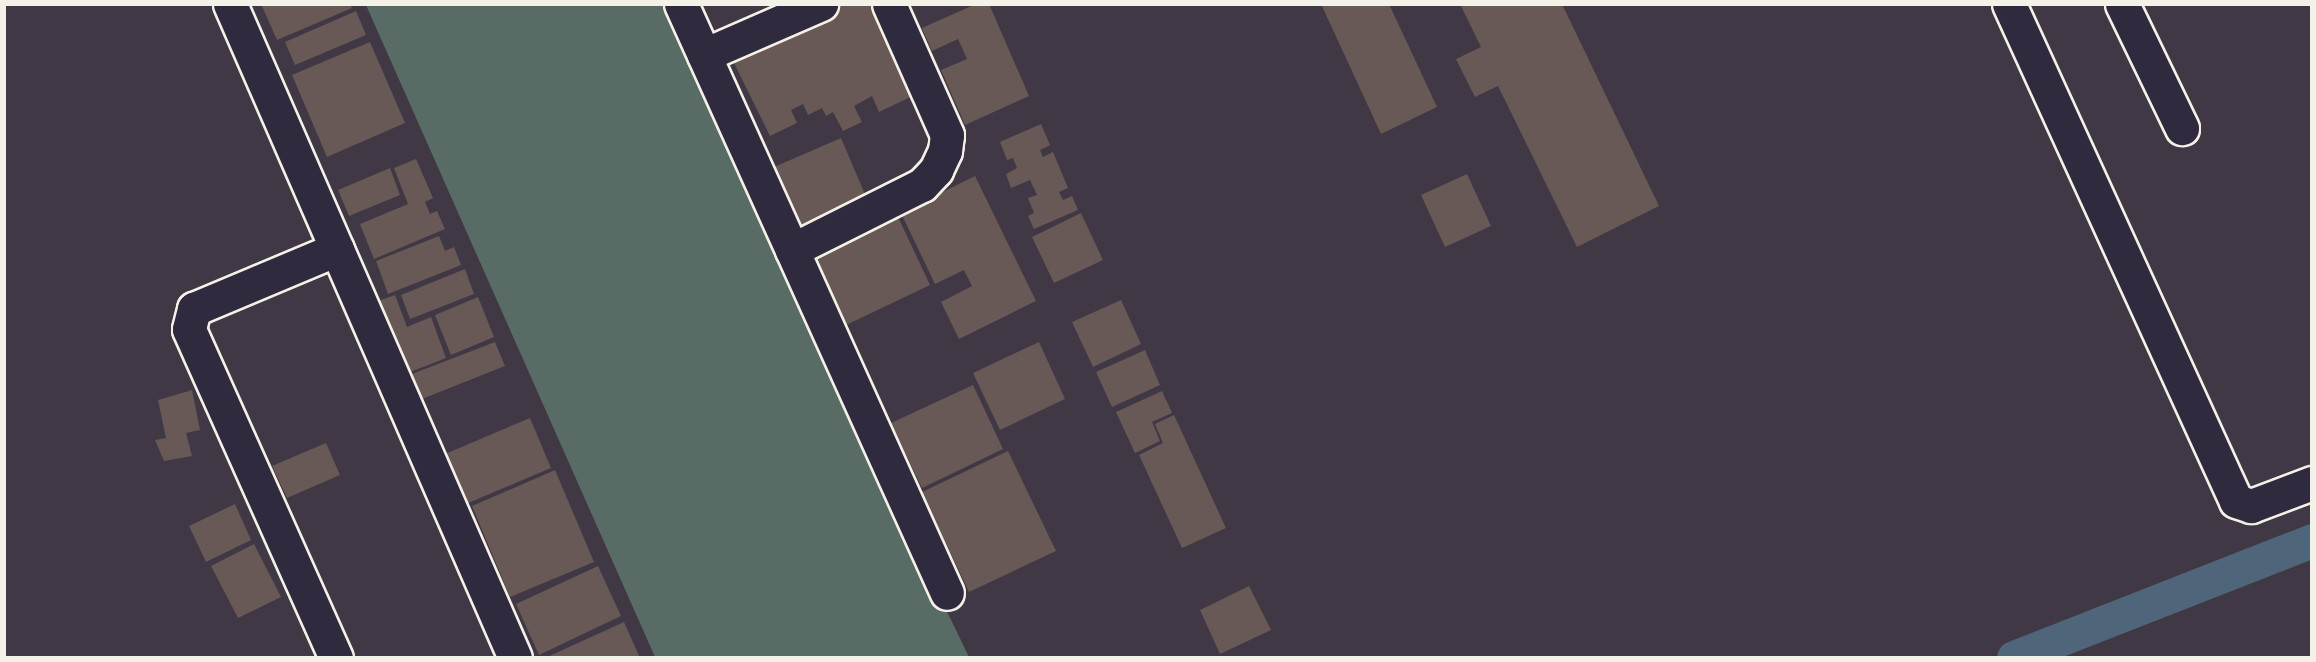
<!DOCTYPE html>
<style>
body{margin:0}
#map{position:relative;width:2316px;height:662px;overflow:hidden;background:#403844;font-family:"Patrick Hand",sans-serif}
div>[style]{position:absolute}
.green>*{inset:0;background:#586b64}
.canal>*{height:34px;margin:-17px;padding:0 17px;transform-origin:17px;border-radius:17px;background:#4e657a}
.building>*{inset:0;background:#685856}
.roads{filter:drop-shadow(2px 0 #f4f1e8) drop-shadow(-2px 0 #f4f1e8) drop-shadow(0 2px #f4f1e8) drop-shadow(0 -2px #f4f1e8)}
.minor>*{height:33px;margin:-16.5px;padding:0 16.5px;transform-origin:16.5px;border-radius:16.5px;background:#2f2a3d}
span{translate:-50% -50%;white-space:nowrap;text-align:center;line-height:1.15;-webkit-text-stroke:4.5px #2f2a3d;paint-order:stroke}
.frame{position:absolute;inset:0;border:6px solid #f4f1e8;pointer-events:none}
</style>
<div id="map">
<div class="green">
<i style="clip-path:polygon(366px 5px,666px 5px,830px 369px,969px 657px,655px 657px)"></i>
</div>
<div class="canal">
<i style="left:2014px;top:658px;width:320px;rotate:-21.4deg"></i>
</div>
<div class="building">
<i style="clip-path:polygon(261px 4px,350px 4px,352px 8px,277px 40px)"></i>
<i style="clip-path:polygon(830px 4px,881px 4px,917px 94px,879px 112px,872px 96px,854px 106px,862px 122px,843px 131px,833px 112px,826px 116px,822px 108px,808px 115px,803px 104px,791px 110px,797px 123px,770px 136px,728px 51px)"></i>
<i style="clip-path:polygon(976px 4px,989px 4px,1029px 96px,965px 125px,941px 70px,967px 59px,958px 39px,932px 51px,922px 28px)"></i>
<i style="clip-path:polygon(1321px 4px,1389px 4px,1437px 107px,1381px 134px)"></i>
<i style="clip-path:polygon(1460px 4px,1562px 4px,1659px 206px,1577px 247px,1498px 86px,1475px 97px,1456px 59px,1481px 47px)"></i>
<i style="clip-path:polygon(356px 11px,366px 35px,295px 65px,285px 42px)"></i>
<i style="clip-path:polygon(370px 42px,405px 123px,327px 157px,292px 75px)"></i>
<i style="clip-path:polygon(1041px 124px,1050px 145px,1040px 150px,1043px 157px,1053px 152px,1068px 188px,1059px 192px,1063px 200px,1072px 196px,1078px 210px,1034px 229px,1028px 216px,1034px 213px,1028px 198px,1037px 195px,1030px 180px,1011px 188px,1006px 174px,1017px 168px,1013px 158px,1007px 160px,1000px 142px)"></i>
<i style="clip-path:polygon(841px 138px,867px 199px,800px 228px,774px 167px)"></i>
<i style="clip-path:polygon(416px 159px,433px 198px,425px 202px,430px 214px,437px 211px,445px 229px,374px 259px,360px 224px,408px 204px,394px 168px)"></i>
<i style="clip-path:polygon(390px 168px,400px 195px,349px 216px,338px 190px)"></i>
<i style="clip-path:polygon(1467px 174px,1491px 226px,1445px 247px,1421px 195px)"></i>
<i style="clip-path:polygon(975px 176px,1036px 301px,959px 339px,941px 302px,972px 286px,964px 270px,935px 284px,901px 213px)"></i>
<i style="clip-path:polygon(1081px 213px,1103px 260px,1054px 283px,1032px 237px)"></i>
<i style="clip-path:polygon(898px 217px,930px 285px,842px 327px,811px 259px)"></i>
<i style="clip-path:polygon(439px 236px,445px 251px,454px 247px,461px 265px,388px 294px,376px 261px)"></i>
<i style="clip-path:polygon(465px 269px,474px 294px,410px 319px,401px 295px)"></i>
<i style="clip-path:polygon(395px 295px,407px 327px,431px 317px,446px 358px,405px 374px,378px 301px)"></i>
<i style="clip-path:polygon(478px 297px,494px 337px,451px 355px,435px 315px)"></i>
<i style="clip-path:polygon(1121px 300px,1141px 344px,1093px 367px,1072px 322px)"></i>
<i style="clip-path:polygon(495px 342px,505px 366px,422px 399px,412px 374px)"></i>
<i style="clip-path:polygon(1039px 342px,1065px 399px,1000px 430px,973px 373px)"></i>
<i style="clip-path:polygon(1145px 350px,1160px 385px,1112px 407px,1096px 372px)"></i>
<i style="clip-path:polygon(973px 385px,1003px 449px,922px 488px,891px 423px)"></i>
<i style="clip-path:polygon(192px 390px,200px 430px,186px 433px,192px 456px,164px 461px,155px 440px,166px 438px,158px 400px)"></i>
<i style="clip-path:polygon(1162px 391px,1172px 413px,1152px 422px,1160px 441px,1135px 453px,1116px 412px)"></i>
<i style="clip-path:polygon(1174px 415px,1226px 528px,1182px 548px,1139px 455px,1163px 443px,1155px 424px)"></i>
<i style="clip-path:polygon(530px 418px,551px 468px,466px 504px,445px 454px)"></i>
<i style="clip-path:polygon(326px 443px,340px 475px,287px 498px,272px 466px)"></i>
<i style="clip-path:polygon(1008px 451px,1056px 551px,969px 592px,922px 492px)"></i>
<i style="clip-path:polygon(555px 470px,594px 562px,510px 597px,472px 506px)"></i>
<i style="clip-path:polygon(235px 504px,251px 540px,206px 562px,189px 526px)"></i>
<i style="clip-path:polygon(254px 544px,281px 597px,238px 618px,211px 566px)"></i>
<i style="clip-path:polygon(598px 566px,621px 616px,539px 655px,516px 604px)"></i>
<i style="clip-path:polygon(1249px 586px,1271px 630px,1220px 654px,1200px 610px)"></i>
<i style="clip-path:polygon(624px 622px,640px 658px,545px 658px)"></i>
</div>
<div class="roads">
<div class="minor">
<i style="left:230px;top:4px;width:713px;rotate:66.45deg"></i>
<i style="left:681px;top:4px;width:646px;rotate:65.7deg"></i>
<i style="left:2009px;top:4px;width:546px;rotate:65.45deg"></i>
<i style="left:2236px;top:501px;width:16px;rotate:18deg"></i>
<i style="left:2251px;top:506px;width:65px;rotate:-20.7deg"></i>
<i style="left:2122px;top:4px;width:138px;rotate:64.2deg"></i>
<i style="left:704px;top:55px;width:128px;rotate:-23.6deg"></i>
<i style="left:792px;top:250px;width:145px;rotate:-26.6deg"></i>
<i style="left:922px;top:185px;width:21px;rotate:-47deg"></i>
<i style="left:936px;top:170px;width:21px;rotate:-65deg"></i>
<i style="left:945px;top:151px;width:16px;rotate:-83deg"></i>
<i style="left:947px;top:135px;width:143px;rotate:-113.9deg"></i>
<i style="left:336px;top:658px;width:360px;rotate:-114.1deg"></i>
<i style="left:189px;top:329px;width:21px;rotate:-76deg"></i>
<i style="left:194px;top:309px;width:155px;rotate:-22.8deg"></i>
</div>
</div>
<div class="frame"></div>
</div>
